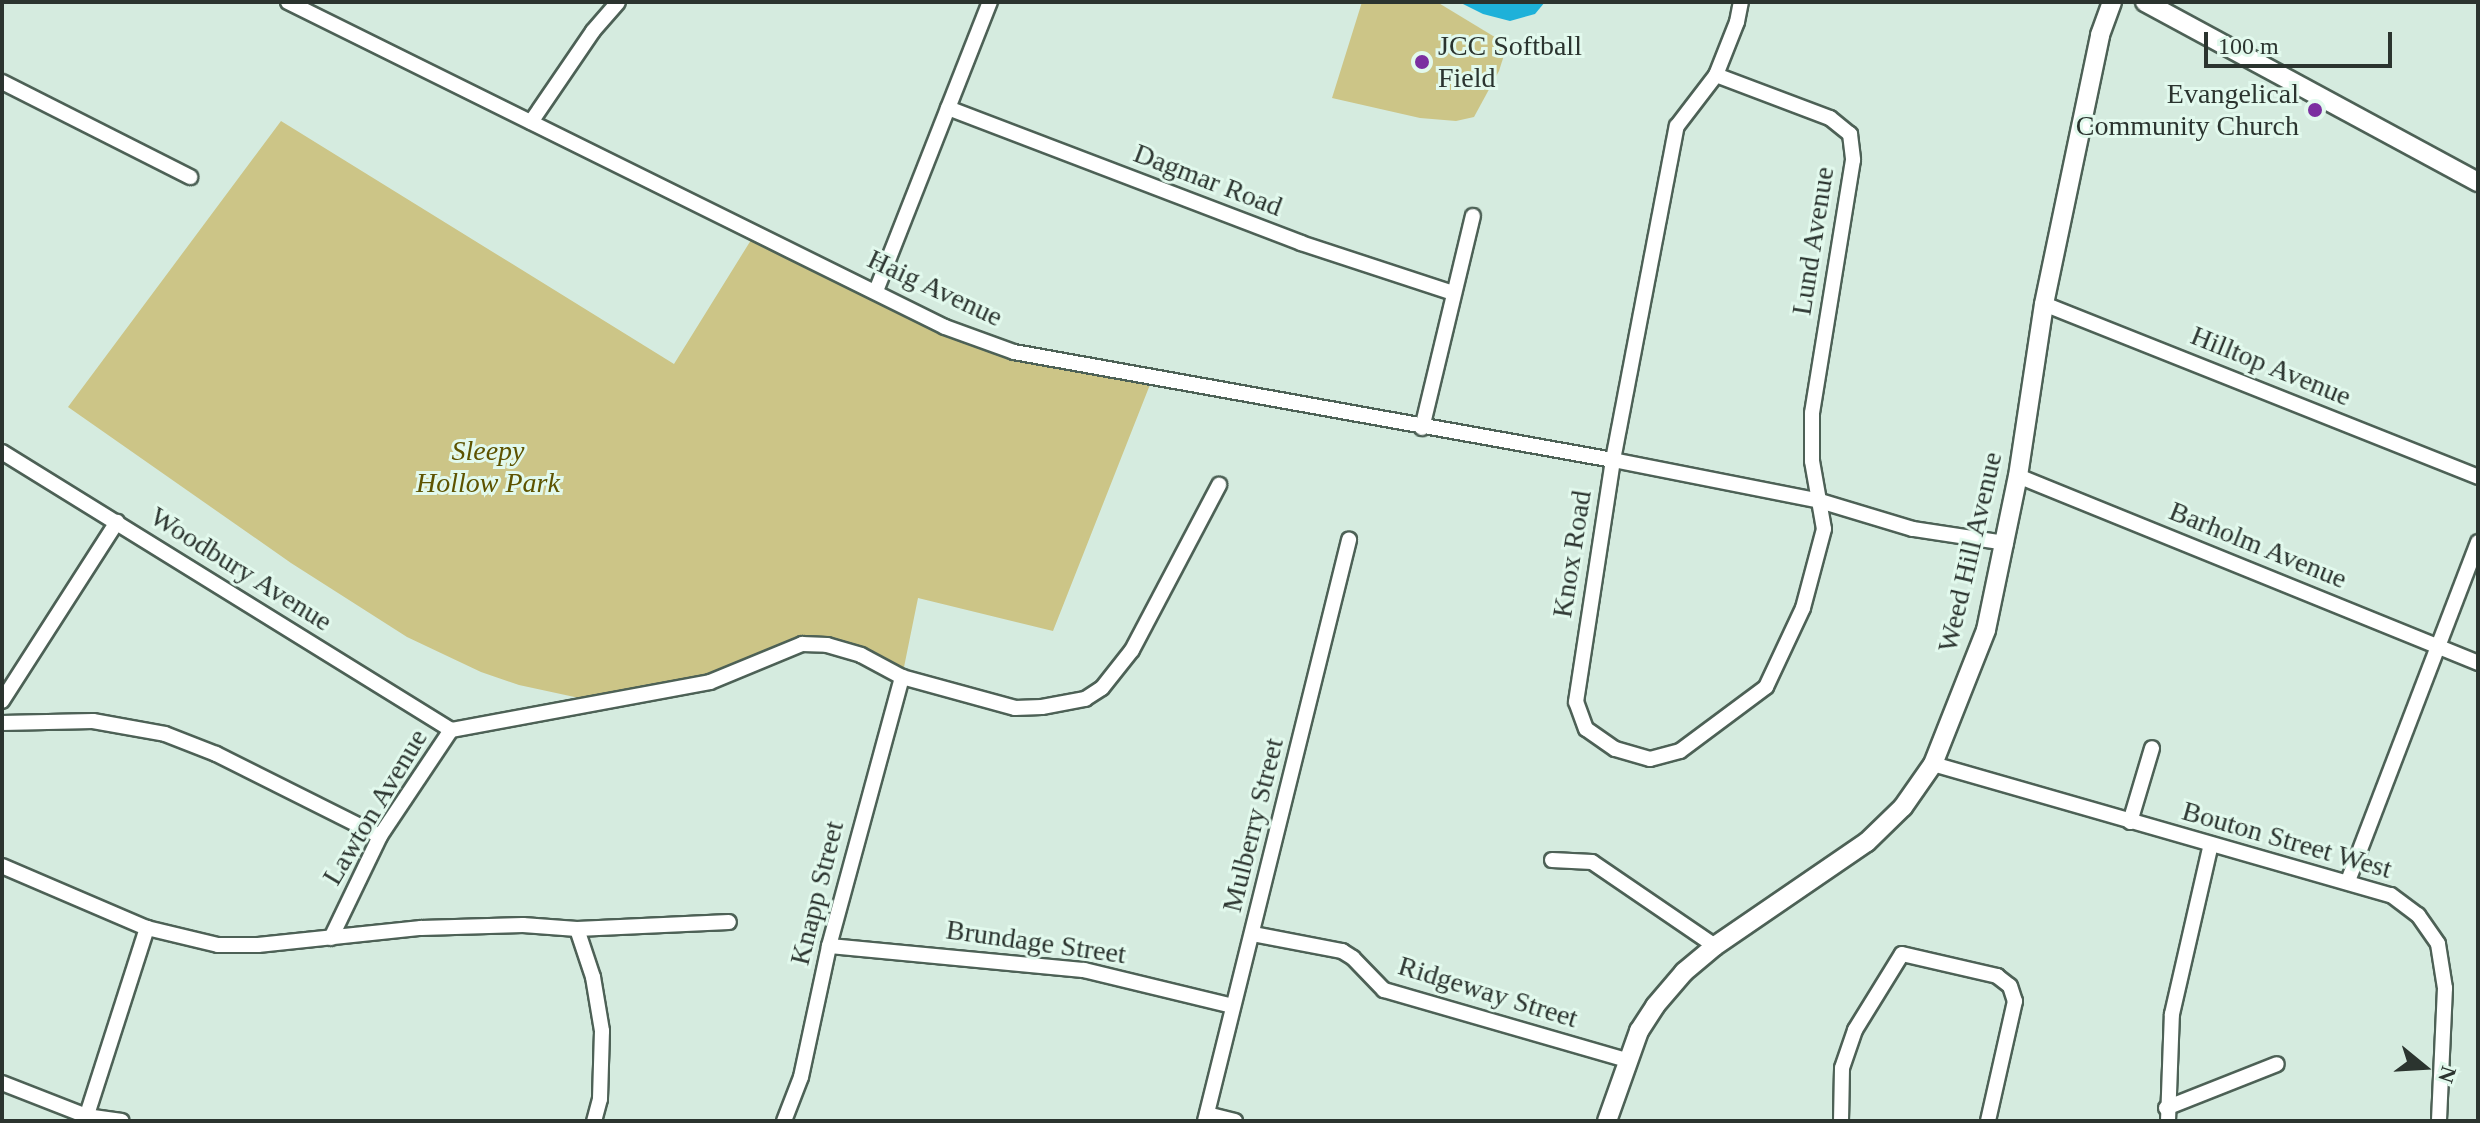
<!DOCTYPE html>
<style>
body{margin:0}
#map{position:relative;width:2480px;height:1123px;overflow:hidden;background:#d5ebdf;font-family:"Times New Roman",serif}
div>[style]{position:absolute}
.green>*{inset:0;background:#ccc587}
.water>*{inset:0;background:#1eb1d9}
.roads{filter:drop-shadow(2px 0 #4d6156) drop-shadow(-2px 0 #4d6156) drop-shadow(0 2px #4d6156) drop-shadow(0 -2px #4d6156)}
.minor>*{height:14px;margin:-7px;padding:0 7px;transform-origin:7px;border-radius:7px;background:#fff}
.secondary>*{height:18px;margin:-9px;padding:0 9px;transform-origin:9px;border-radius:9px;background:#fff}
.dots>*{width:22px;height:22px;translate:-50% -50%;box-sizing:border-box;border:4px solid #e2f9ed;border-radius:50%}
span{translate:-50% -50%;white-space:nowrap;text-align:center;line-height:1.15;-webkit-text-stroke:6px #e2f9ed;paint-order:stroke}
.poi-label{font-size:28px;color:#2b342f}
.left{translate:0 -50%;text-align:left}
.right{translate:-100% -50%;text-align:right}
.street-label{font-size:28px;color:#2b342f}
.park-label{font-size:28px;color:#5d5300;font-style:italic}
.frame{position:absolute;inset:0;border:4px solid #2b342f;pointer-events:none}
.north{position:absolute;left:2384px;top:1027px;width:80px;height:80px;-webkit-text-stroke:6px #e2f9ed;paint-order:stroke;rotate:108deg;font-size:22px;font-weight:700;line-height:32px;text-align:center;color:#2b342f}
.north::after{content:'';display:block;margin:auto;width:28px;height:36px;background:#2b342f;clip-path:polygon(50% 0,100% 100%,50% 72%,0 100%)}
.scale{position:absolute;left:2204px;top:32px;width:188px;height:36px;box-sizing:border-box;border:4px solid #2b342f;border-top:0;padding-left:10px;font-size:24px;line-height:28px;white-space:nowrap;color:#2b342f;-webkit-text-stroke:6px #e2f9ed;paint-order:stroke}
</style>
<div id="map">
<div class="green">
<i style="clip-path:polygon(1362px 2px,1437px 2px,1503px 42px,1505px 52px,1499px 71px,1474px 117px,1456px 121px,1420px 118px,1332px 98px)"></i>
<i style="clip-path:polygon(281px 121px,674px 364px,756px 232px,984px 342px,1153px 377px,1053px 631px,918px 598px,902px 677px,881px 665px,802px 644px,732px 676px,607px 704px,519px 685px,481px 672px,407px 637px,291px 563px,68px 407px)"></i>
</div>
<div class="water">
<i style="clip-path:polygon(1459px 2px,1545px 2px,1535px 14px,1510px 21px,1483px 14px)"></i>
</div>
<div class="roads">
<div class="minor">
<i style="left:288px;top:2px;width:733px;rotate:26.32deg"></i>
<i style="left:945px;top:327px;width:73px;rotate:19.9deg"></i>
<i style="left:1014px;top:352px;width:609px;rotate:10.22deg"></i>
<i style="left:1613px;top:460px;width:211px;rotate:11.2deg"></i>
<i style="left:1820px;top:501px;width:97px;rotate:16.8deg"></i>
<i style="left:1913px;top:529px;width:94px;rotate:8.6deg"></i>
<i style="left:1716px;top:75px;width:122px;rotate:20.7deg"></i>
<i style="left:1830px;top:118px;width:26px;rotate:39deg"></i>
<i style="left:1850px;top:134px;width:26px;rotate:83deg"></i>
<i style="left:1853px;top:160px;width:256px;rotate:99.2deg"></i>
<i style="left:1812px;top:413px;width:48px;rotate:90deg"></i>
<i style="left:1812px;top:461px;width:69px;rotate:80deg"></i>
<i style="left:1824px;top:529px;width:82px;rotate:104.9deg"></i>
<i style="left:1803px;top:608px;width:87px;rotate:115.1deg"></i>
<i style="left:1766px;top:687px;width:107px;rotate:143.3deg"></i>
<i style="left:1680px;top:751px;width:31px;rotate:165deg"></i>
<i style="left:1650px;top:759px;width:36px;rotate:-164deg"></i>
<i style="left:1615px;top:749px;width:35px;rotate:-145deg"></i>
<i style="left:1586px;top:729px;width:29px;rotate:-110deg"></i>
<i style="left:1576px;top:702px;width:245px;rotate:-81.3deg"></i>
<i style="left:1613px;top:460px;width:340px;rotate:-79.2deg"></i>
<i style="left:1677px;top:126px;width:64px;rotate:-52.6deg"></i>
<i style="left:1716px;top:75px;width:57px;rotate:-68.4deg"></i>
<i style="left:1737px;top:22px;width:20px;rotate:-79deg"></i>
<i style="left:2px;top:82px;width:211px;rotate:26.8deg"></i>
<i style="left:948px;top:108px;width:378px;rotate:20.9deg"></i>
<i style="left:1301px;top:243px;width:160px;rotate:18.2deg"></i>
<i style="left:531px;top:122px;width:110px;rotate:-55.7deg"></i>
<i style="left:593px;top:31px;width:38px;rotate:-49deg"></i>
<i style="left:876px;top:291px;width:311px;rotate:-68.5deg"></i>
<i style="left:2044px;top:304px;width:467px;rotate:21.7deg"></i>
<i style="left:1422px;top:428px;width:218px;rotate:-76.5deg"></i>
<i style="left:2px;top:452px;width:528px;rotate:31.76deg"></i>
<i style="left:2018px;top:476px;width:497px;rotate:22.1deg"></i>
<i style="left:2px;top:701px;width:213px;rotate:-57.3deg"></i>
<i style="left:2px;top:723px;width:91px;rotate:-1.3deg"></i>
<i style="left:93px;top:721px;width:73px;rotate:10.2deg"></i>
<i style="left:165px;top:734px;width:55px;rotate:21.4deg"></i>
<i style="left:216px;top:754px;width:183px;rotate:26.6deg"></i>
<i style="left:1933px;top:764px;width:476px;rotate:16deg"></i>
<i style="left:2391px;top:895px;width:34px;rotate:37deg"></i>
<i style="left:2418px;top:915px;width:35px;rotate:55deg"></i>
<i style="left:2438px;top:944px;width:45px;rotate:81deg"></i>
<i style="left:2445px;top:988px;width:133px;rotate:92.6deg"></i>
<i style="left:2130px;top:822px;width:77px;rotate:-73.4deg"></i>
<i style="left:1552px;top:860px;width:40px;rotate:2.9deg"></i>
<i style="left:1592px;top:862px;width:149px;rotate:34.3deg"></i>
<i style="left:2px;top:866px;width:158px;rotate:23.2deg"></i>
<i style="left:147px;top:928px;width:73px;rotate:13.5deg"></i>
<i style="left:218px;top:945px;width:40px"></i>
<i style="left:258px;top:945px;width:164px;rotate:-6deg"></i>
<i style="left:421px;top:928px;width:102px;rotate:-1.7deg"></i>
<i style="left:523px;top:925px;width:54px;rotate:4.2deg"></i>
<i style="left:577px;top:929px;width:152px;rotate:-2.6deg"></i>
<i style="left:2348px;top:881px;width:363px;rotate:-69deg"></i>
<i style="left:577px;top:929px;width:51px;rotate:71.6deg"></i>
<i style="left:593px;top:977px;width:55px;rotate:80.5deg"></i>
<i style="left:602px;top:1031px;width:68px;rotate:91.7deg"></i>
<i style="left:600px;top:1099px;width:23px;rotate:105deg"></i>
<i style="left:1253px;top:934px;width:91px;rotate:10.8deg"></i>
<i style="left:1342px;top:951px;width:13px;rotate:32deg"></i>
<i style="left:1353px;top:958px;width:45px;rotate:45.9deg"></i>
<i style="left:1384px;top:990px;width:253px;rotate:16.1deg"></i>
<i style="left:331px;top:938px;width:113px;rotate:-64.3deg"></i>
<i style="left:380px;top:836px;width:128px;rotate:-56.2deg"></i>
<i style="left:451px;top:730px;width:263px;rotate:-10.5deg"></i>
<i style="left:710px;top:682px;width:100px;rotate:-22.4deg"></i>
<i style="left:802px;top:644px;width:25px;rotate:2deg"></i>
<i style="left:827px;top:645px;width:35px;rotate:16deg"></i>
<i style="left:861px;top:655px;width:47px;rotate:28.2deg"></i>
<i style="left:902px;top:677px;width:117px;rotate:15.3deg"></i>
<i style="left:1015px;top:708px;width:27px;rotate:-2deg"></i>
<i style="left:1042px;top:707px;width:44px;rotate:-10.5deg"></i>
<i style="left:1085px;top:699px;width:20px;rotate:-33deg"></i>
<i style="left:1102px;top:688px;width:48px;rotate:-51.7deg"></i>
<i style="left:1132px;top:650px;width:187px;rotate:-62.2deg"></i>
<i style="left:829px;top:946px;width:256px;rotate:5.4deg"></i>
<i style="left:1084px;top:970px;width:153px;rotate:13.6deg"></i>
<i style="left:2px;top:1083px;width:90px;rotate:21.4deg"></i>
<i style="left:86px;top:1116px;width:36px;rotate:8deg"></i>
<i style="left:2166px;top:1108px;width:119px;rotate:-21.6deg"></i>
<i style="left:1207px;top:1114px;width:29px;rotate:14deg"></i>
<i style="left:85px;top:1121px;width:203px;rotate:-72.2deg"></i>
<i style="left:784px;top:1121px;width:47px;rotate:-68.9deg"></i>
<i style="left:801px;top:1077px;width:134px;rotate:-77.9deg"></i>
<i style="left:829px;top:946px;width:279px;rotate:-74.8deg"></i>
<i style="left:1205px;top:1121px;width:599px;rotate:-76.08deg"></i>
<i style="left:1841px;top:1121px;width:53px;rotate:-88.9deg"></i>
<i style="left:1842px;top:1068px;width:40px;rotate:-71.1deg"></i>
<i style="left:1855px;top:1030px;width:89px;rotate:-58.3deg"></i>
<i style="left:1902px;top:954px;width:98px;rotate:13deg"></i>
<i style="left:1997px;top:976px;width:16px;rotate:38deg"></i>
<i style="left:2010px;top:986px;width:16px;rotate:72deg"></i>
<i style="left:2015px;top:1001px;width:123px;rotate:102.7deg"></i>
<i style="left:2168px;top:1121px;width:107px;rotate:-87.9deg"></i>
<i style="left:2172px;top:1014px;width:174px;rotate:-77.1deg"></i>
</div>
<div class="secondary">
<i style="left:2145px;top:2px;width:379px;rotate:28.4deg"></i>
<i style="left:1607px;top:1121px;width:96px;rotate:-70.4deg"></i>
<i style="left:1639px;top:1031px;width:30px;rotate:-57deg"></i>
<i style="left:1655px;top:1006px;width:45px;rotate:-49.5deg"></i>
<i style="left:1684px;top:972px;width:40px;rotate:-40deg"></i>
<i style="left:1715px;top:946px;width:184px;rotate:-34.4deg"></i>
<i style="left:1867px;top:842px;width:50px;rotate:-44.2deg"></i>
<i style="left:1903px;top:807px;width:52px;rotate:-55.1deg"></i>
<i style="left:1933px;top:764px;width:144px;rotate:-68.4deg"></i>
<i style="left:1986px;top:630px;width:157px;rotate:-78.3deg"></i>
<i style="left:2018px;top:476px;width:174px;rotate:-81.4deg"></i>
<i style="left:2044px;top:304px;width:275px;rotate:-78.2deg"></i>
<i style="left:2100px;top:35px;width:35px;rotate:-70deg"></i>
</div>
</div>
<div class="dots">
<i style="left:1422px;top:62px;background:#7b2fa0"></i>
<i style="left:2315px;top:110px;background:#7b2fa0"></i>
</div>
<div class="poi-label">
<span class="left" style="left:1438px;top:62px">JCC Softball<br>Field</span>
<span class="right" style="left:2299px;top:110px">Evangelical<br>Community Church</span>
</div>
<div class="street-label">
<span style="left:1208px;top:180px;rotate:21deg">Dagmar Road</span>
<span style="left:1813px;top:241px;rotate:-81deg">Lund Avenue</span>
<span style="left:935px;top:288px;rotate:25deg">Haig Avenue</span>
<span style="left:2271px;top:366px;rotate:22deg">Hilltop Avenue</span>
<span style="left:2258px;top:545px;rotate:22deg">Barholm Avenue</span>
<span style="left:1970px;top:552px;rotate:-77deg">Weed Hill Avenue</span>
<span style="left:1572px;top:554px;rotate:-81deg">Knox Road</span>
<span style="left:241px;top:569px;rotate:32deg">Woodbury Avenue</span>
<span style="left:375px;top:807px;rotate:-59deg">Lawton Avenue</span>
<span style="left:1253px;top:825px;rotate:-76deg">Mulberry Street</span>
<span style="left:2287px;top:840px;rotate:16deg">Bouton Street West</span>
<span style="left:817px;top:893px;rotate:-76deg">Knapp Street</span>
<span style="left:1036px;top:942px;rotate:8deg">Brundage Street</span>
<span style="left:1488px;top:992px;rotate:17deg">Ridgeway Street</span>
</div>
<div class="park-label">
<span style="left:488px;top:467px">Sleepy<br>Hollow Park</span>
</div>
<div class="frame"></div>
<div class="north">N</div>
<div class="scale">100 m</div>
</div>
